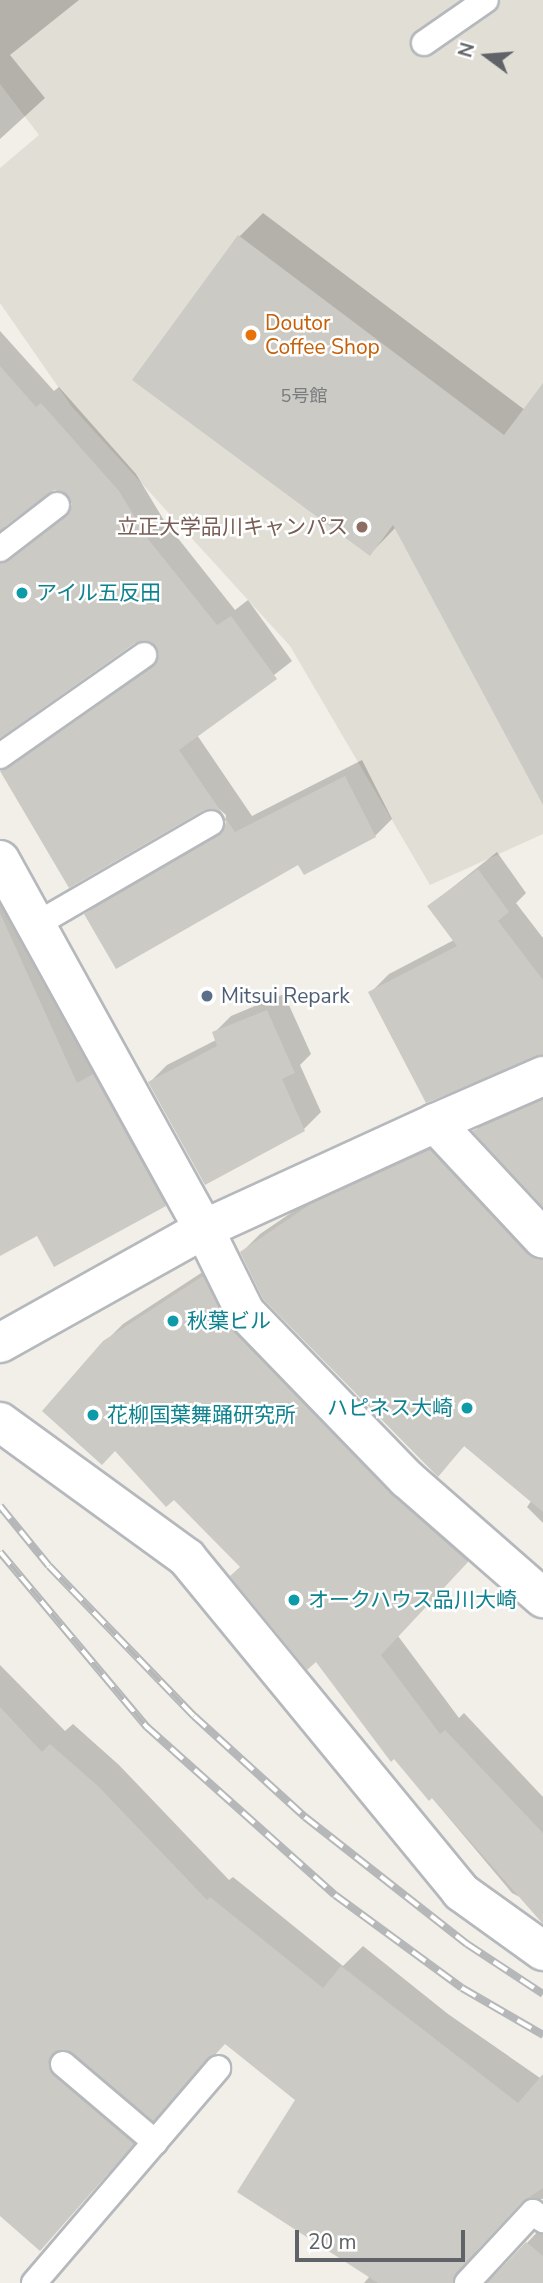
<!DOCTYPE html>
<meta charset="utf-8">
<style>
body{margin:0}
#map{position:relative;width:543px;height:2283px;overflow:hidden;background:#f1efe8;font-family:"Nunito Sans","Noto Sans JP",sans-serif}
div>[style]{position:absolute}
.education>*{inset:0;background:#e1ded6}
.shadow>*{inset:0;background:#0003}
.building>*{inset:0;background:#cccac5}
.roads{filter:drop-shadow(2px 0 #b5b8bc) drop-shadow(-2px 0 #b5b8bc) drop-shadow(0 2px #b5b8bc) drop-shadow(0 -2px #b5b8bc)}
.lane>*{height:24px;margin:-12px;padding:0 12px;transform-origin:12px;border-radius:12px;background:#fff}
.street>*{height:38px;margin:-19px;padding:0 19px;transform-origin:19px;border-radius:19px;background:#fff}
.rail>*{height:8px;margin-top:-4px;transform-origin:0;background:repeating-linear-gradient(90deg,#fff 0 16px,#b6b7b8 0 32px);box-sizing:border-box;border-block:2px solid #b6b7b8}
.dots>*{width:19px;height:19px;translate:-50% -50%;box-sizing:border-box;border:4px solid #fff;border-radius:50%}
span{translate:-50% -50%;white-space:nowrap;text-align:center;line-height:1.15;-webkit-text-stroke:5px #fff;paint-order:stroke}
.number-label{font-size:18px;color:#7a7d7f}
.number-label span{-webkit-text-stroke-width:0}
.food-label{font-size:21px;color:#c56008}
.left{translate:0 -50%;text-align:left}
.education-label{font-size:21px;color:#785e54}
.right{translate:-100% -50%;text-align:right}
.culture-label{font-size:21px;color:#0d838f}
.service-label{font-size:21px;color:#4e5e75}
.north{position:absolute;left:452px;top:21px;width:70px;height:70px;-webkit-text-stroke:5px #fff;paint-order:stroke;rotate:286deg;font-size:19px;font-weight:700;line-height:28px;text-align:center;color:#5f6368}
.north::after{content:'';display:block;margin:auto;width:24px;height:32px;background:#5f6368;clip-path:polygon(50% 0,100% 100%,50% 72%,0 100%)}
.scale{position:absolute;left:295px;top:2230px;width:170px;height:32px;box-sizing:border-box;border:4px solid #5f6368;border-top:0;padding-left:9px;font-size:21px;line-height:24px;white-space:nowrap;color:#5f6368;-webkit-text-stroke:5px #fff;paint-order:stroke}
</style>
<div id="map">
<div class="education">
<i style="clip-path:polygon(0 0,543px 0,543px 834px,430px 885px,290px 646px,72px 407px,0 303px,0 168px,39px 135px,0 84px)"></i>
</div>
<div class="shadow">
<i style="clip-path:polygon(0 0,79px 0,10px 55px,45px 98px,0 139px)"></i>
<i style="clip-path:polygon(263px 213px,525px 410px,543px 387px,543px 749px,396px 527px,370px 554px,239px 237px)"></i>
<i style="clip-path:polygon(evenodd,0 331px,54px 391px,59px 387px,136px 474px,165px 522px,235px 610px,248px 600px,292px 661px,197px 735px,252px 816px,362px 760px,392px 819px,375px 836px,299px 862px,86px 914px,103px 898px,226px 826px,226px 815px,218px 808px,3px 771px,20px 754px,159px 659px,158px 646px,150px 639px,135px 641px,0 737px,0 331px,55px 488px,64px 490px,74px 502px,70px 512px,27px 545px,13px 547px,5px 542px,4px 526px,55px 488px)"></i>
<i style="clip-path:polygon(497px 852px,526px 893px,516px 903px,543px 938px,543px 1053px,371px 992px,389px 974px,454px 940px,429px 906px)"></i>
<i style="clip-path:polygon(0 855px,185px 1185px,165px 1204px,54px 1264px,38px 1234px,0 1254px)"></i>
<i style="clip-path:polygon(284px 994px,311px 1054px,300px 1065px,321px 1112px,304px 1129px,205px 1183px,150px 1082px,167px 1065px,216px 1040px,214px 1033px,231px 1016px)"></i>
<i style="clip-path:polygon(543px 1091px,543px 1204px,475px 1131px,492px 1113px)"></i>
<i style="clip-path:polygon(449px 1132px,543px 1234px,543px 1523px,527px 1507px,532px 1500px,465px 1445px,438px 1474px,242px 1252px,260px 1234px,329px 1187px)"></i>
<i style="clip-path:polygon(221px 1260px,485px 1543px,398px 1636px,459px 1718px,464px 1713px,543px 1797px,543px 1909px,512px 1893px,316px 1660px,104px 1343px,123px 1324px)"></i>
<i style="clip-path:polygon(0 1665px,65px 1731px,73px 1724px,119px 1765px,229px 1880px,233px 1877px,343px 1966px,363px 1946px,448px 2014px,543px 2080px,543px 2199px,523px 2200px,476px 2250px,473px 2265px,486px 2277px,498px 2274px,543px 2226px,543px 2283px,364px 2283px,370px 2276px,298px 2099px,226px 2042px,40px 2249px,0 2214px)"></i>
</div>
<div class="building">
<i style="clip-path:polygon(238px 235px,504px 435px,543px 383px,543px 805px,393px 525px,370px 556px,132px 380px)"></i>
<i style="clip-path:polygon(0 366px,36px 407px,41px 403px,119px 491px,148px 539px,217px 625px,231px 616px,277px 679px,179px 750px,235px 832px,345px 776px,376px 837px,304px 875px,298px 865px,116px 969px,84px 914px,218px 836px,226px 822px,218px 810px,204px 810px,69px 888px,0 771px,153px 667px,159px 654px,151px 642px,135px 643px,0 738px,0 564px,66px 517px,72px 504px,63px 492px,54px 490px,0 530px)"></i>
<i style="clip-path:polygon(478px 869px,509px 912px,498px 921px,543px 980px,543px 1055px,426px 1103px,368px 992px,457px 946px,427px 906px)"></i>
<i style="clip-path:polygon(0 913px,77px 1083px,93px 1074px,166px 1206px,54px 1267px,37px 1236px,0 1256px)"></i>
<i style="clip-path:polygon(267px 1010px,295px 1073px,282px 1079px,305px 1131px,205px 1185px,148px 1082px,217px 1046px,212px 1032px)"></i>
<i style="clip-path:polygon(543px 1100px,543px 1207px,472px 1131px)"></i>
<i style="clip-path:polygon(430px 1150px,527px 1254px,543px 1260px,543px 1512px,464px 1446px,438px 1477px,263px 1299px,240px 1252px,309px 1205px)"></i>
<i style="clip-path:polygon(203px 1276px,229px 1327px,391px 1494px,468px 1562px,381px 1655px,440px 1734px,445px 1730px,543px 1833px,543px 1924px,432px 1798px,429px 1801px,394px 1759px,391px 1762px,316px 1662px,307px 1670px,230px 1576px,240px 1567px,174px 1500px,166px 1507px,115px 1451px,102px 1465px,42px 1411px,103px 1341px)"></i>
<i style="clip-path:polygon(0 1707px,42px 1752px,50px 1744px,98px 1786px,207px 1900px,210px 1897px,323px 1988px,341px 1966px,518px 2103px,543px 2074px,543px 2188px,522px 2202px,456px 2273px,453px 2283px,378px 2283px,237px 2192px,295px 2100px,225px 2044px,153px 2121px,72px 2052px,59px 2050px,52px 2054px,48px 2062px,53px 2075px,134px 2144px,40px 2251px,0 2216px)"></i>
<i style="clip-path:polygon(526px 2242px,543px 2256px,543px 2283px,487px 2283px)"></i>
</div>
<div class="roads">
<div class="lane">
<i style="left:424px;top:43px;width:75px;rotate:-34.7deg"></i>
<i style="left:0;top:549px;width:72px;rotate:-37.7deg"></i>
<i style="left:0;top:756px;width:176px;rotate:-35deg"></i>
<i style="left:37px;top:924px;width:201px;rotate:-30.1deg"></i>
<i style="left:63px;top:2064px;width:121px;rotate:40.3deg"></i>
<i style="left:34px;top:2283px;width:283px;rotate:-49.4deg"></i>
<i style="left:467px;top:2283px;width:97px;rotate:-47.1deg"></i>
<i style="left:533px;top:2212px;width:13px;rotate:39deg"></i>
</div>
<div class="street">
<i style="left:0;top:860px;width:422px;rotate:61.1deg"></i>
<i style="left:204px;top:1229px;width:93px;rotate:63.7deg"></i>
<i style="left:245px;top:1312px;width:233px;rotate:45.9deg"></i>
<i style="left:407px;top:1479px;width:181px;rotate:41.2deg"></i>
<i style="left:435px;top:1123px;width:118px;rotate:-23.5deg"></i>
<i style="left:0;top:1343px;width:234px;rotate:-29.2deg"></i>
<i style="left:204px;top:1229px;width:254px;rotate:-24.6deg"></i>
<i style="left:435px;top:1123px;width:158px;rotate:47deg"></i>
<i style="left:0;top:1422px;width:231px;rotate:36deg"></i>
<i style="left:187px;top:1558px;width:432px;rotate:50.6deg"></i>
<i style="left:461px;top:1892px;width:101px;rotate:35.7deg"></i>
</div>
</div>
<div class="rail">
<i style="left:0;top:1506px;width:77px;rotate:50.8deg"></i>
<i style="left:49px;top:1566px;width:209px;rotate:46deg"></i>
<i style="left:194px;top:1716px;width:150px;rotate:42.3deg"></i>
<i style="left:305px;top:1817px;width:206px;rotate:38.1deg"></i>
<i style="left:467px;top:1944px;width:91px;rotate:33.3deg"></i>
<i style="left:0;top:1552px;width:229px;rotate:50deg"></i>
<i style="left:147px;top:1727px;width:252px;rotate:41.8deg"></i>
<i style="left:335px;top:1895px;width:157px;rotate:36.2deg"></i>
<i style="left:462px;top:1988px;width:94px;rotate:30.1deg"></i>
</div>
<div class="dots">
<i style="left:251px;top:335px;background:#e8710a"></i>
<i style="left:362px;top:527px;background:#8d6e63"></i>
<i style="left:22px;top:593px;background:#0f9aa8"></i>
<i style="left:207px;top:996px;background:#5c6f8a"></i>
<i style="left:173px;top:1321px;background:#0f9aa8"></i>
<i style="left:467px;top:1408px;background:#0f9aa8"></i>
<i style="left:93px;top:1415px;background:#0f9aa8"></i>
<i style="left:294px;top:1600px;background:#0f9aa8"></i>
</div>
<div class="number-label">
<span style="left:304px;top:396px">5号館</span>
</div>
<div class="food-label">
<span class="left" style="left:265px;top:335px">Doutor<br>Coffee Shop</span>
</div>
<div class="education-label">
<span class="right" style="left:348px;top:527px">立正大学品川キャンパス</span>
</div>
<div class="culture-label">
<span class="left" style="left:36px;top:593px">アイル五反田</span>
<span class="left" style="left:187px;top:1321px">秋葉ビル</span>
<span class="right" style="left:453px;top:1408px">ハピネス大崎</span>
<span class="left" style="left:107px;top:1415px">花柳国葉舞踊研究所</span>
<span class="left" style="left:308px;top:1600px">オークハウス品川大崎</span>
</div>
<div class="service-label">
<span class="left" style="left:221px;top:996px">Mitsui Repark</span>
</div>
<div class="north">N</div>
<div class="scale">20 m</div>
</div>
